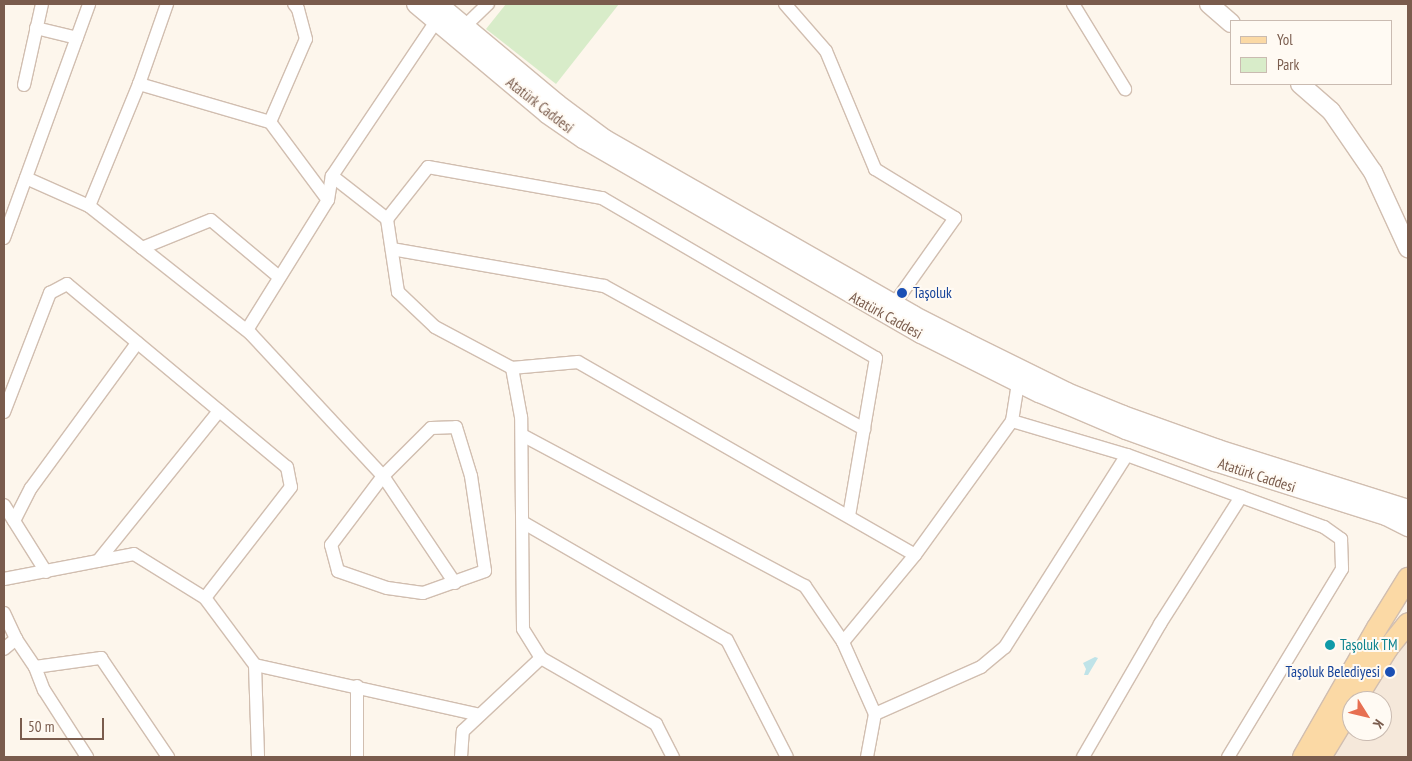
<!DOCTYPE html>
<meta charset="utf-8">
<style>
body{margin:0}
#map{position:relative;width:1412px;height:761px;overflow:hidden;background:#fdf6ec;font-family:"PT Sans Narrow",sans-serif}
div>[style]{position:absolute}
.residential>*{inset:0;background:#f5e8da}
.green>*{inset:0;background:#d8ecc9}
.water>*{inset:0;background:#bfe3e8}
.roads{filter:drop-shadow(1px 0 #d1beb0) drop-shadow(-1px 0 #d1beb0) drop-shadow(0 1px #d1beb0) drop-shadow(0 -1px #d1beb0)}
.street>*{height:12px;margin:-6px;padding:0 6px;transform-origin:6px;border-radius:6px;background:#fff}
.secondary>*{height:18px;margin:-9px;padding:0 9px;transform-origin:9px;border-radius:9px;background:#fff}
.primary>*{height:20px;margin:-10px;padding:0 10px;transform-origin:10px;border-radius:10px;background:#fbd9a5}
.dots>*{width:14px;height:14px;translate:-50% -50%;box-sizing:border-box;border:2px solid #fffaf3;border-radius:50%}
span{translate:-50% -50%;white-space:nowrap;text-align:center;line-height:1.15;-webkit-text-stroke:4px #fffaf3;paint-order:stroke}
.street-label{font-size:15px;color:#7a5c4d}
.transit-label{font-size:15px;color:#164399}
.left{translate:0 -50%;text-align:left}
.right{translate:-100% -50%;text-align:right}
.culture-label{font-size:15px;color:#0d838f}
.frame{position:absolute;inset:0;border:5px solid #7a5c4d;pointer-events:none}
.legend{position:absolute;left:1230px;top:20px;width:162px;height:65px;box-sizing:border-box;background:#fffaf3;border:1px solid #cabbb1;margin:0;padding:6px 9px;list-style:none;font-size:15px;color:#7a5c4d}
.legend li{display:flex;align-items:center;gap:10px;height:25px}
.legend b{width:25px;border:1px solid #cabbb1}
.north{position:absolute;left:1342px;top:691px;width:50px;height:50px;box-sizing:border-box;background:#fffaf3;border:1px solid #cabbb1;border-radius:50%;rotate:126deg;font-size:14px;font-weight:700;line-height:20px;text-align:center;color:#7a5c4d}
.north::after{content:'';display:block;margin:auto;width:18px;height:22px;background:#e76f51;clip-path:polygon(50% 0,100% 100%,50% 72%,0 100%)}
.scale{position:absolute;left:20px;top:718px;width:84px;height:22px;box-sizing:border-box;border:2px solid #7a5c4d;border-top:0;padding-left:6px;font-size:15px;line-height:18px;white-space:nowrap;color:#7a5c4d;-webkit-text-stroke:4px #fffaf3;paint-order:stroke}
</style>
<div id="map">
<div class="residential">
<i style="clip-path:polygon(1408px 632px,1408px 757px,1331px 757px,1352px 721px,1352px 731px,1382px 731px,1382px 701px,1364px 701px)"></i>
</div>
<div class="green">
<i style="clip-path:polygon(506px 4px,619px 4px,556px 84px,486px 29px)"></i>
</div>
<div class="water">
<i style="clip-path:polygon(1095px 657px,1098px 658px,1088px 675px,1084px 675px,1086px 669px,1083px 663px)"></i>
</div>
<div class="roads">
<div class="street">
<i style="left:785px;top:4px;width:62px;rotate:48.9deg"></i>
<i style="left:826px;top:51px;width:128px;rotate:67.4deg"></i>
<i style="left:875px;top:169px;width:94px;rotate:31.5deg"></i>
<i style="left:955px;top:218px;width:105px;rotate:125.3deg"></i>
<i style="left:1073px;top:4px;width:100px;rotate:58.5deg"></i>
<i style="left:465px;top:26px;width:32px;rotate:-44deg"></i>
<i style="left:36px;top:28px;width:42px;rotate:13.7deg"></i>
<i style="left:139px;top:84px;width:136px;rotate:16.2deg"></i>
<i style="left:270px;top:122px;width:97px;rotate:53.4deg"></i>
<i style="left:24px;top:85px;width:83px;rotate:-77.5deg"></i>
<i style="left:270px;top:122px;width:90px;rotate:-66.6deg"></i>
<i style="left:306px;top:39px;width:31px;rotate:-105deg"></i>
<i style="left:298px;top:9px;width:6px;rotate:-129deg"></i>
<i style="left:332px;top:176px;width:70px;rotate:38deg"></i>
<i style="left:26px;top:178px;width:69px;rotate:24deg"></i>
<i style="left:89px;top:206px;width:206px;rotate:38.3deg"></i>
<i style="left:251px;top:334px;width:194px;rotate:47.1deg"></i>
<i style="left:383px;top:476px;width:129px;rotate:56.1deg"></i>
<i style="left:89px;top:206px;width:132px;rotate:-67.7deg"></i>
<i style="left:139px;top:84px;width:85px;rotate:-70.7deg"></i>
<i style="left:4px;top:238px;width:249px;rotate:-70deg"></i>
<i style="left:142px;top:248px;width:74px;rotate:-22.1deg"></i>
<i style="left:211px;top:220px;width:89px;rotate:40deg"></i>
<i style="left:392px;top:249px;width:215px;rotate:9.9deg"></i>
<i style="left:604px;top:286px;width:297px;rotate:28.8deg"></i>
<i style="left:247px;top:330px;width:153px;rotate:-58.1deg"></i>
<i style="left:328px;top:200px;width:24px;rotate:-81deg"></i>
<i style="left:332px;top:176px;width:187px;rotate:-56.1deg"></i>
<i style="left:512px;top:368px;width:66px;rotate:-5.2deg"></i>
<i style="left:578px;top:362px;width:388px;rotate:29.8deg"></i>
<i style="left:4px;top:412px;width:128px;rotate:-68.9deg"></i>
<i style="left:50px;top:293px;width:19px;rotate:-28deg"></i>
<i style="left:67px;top:284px;width:286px;rotate:39.8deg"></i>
<i style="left:287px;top:467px;width:20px;rotate:79deg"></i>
<i style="left:291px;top:487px;width:140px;rotate:127.8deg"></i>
<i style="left:1012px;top:421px;width:120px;rotate:16.5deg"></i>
<i style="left:1127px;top:455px;width:210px;rotate:20.1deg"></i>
<i style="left:1324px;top:527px;width:21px;rotate:35deg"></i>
<i style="left:1341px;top:539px;width:30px;rotate:88deg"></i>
<i style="left:1342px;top:569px;width:220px;rotate:121.2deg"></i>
<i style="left:456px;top:427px;width:51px;rotate:73deg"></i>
<i style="left:471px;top:476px;width:96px;rotate:81.6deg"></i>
<i style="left:485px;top:571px;width:66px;rotate:160.5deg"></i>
<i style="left:423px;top:593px;width:36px;rotate:-172deg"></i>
<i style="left:387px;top:588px;width:52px;rotate:-160.9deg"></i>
<i style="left:338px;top:571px;width:27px;rotate:-105deg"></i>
<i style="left:331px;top:545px;width:86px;rotate:-53deg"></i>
<i style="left:383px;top:476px;width:68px;rotate:-45deg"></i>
<i style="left:431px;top:428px;width:25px;rotate:-2deg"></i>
<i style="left:522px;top:435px;width:321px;rotate:28.1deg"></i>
<i style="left:805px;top:586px;width:68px;rotate:55.8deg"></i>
<i style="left:4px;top:505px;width:79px;rotate:57.9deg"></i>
<i style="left:14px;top:521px;width:37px;rotate:-63deg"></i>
<i style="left:31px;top:488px;width:180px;rotate:-53.8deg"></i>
<i style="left:524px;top:523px;width:234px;rotate:30deg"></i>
<i style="left:727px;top:640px;width:131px;rotate:62.9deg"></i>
<i style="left:98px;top:561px;width:193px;rotate:-51.1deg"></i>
<i style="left:4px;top:579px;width:132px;rotate:-10.9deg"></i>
<i style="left:134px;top:554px;width:84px;rotate:31.8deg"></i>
<i style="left:205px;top:598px;width:84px;rotate:53.3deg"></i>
<i style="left:255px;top:665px;width:230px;rotate:12.5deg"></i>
<i style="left:4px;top:613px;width:29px;rotate:65deg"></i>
<i style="left:16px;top:639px;width:34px;rotate:56deg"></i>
<i style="left:35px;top:667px;width:25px;rotate:69deg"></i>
<i style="left:44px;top:690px;width:80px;rotate:57.3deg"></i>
<i style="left:4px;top:649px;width:16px;rotate:-40deg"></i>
<i style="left:541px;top:658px;width:133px;rotate:29.9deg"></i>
<i style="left:656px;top:724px;width:37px;rotate:63deg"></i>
<i style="left:255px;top:665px;width:92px;rotate:88.1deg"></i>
<i style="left:35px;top:667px;width:67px;rotate:-7.8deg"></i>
<i style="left:101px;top:658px;width:120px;rotate:55.9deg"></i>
<i style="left:357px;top:686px;width:71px;rotate:90deg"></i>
<i style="left:875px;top:714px;width:116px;rotate:-23.9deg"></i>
<i style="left:981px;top:667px;width:31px;rotate:-40deg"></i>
<i style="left:1005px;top:647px;width:227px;rotate:-57.6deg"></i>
<i style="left:461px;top:757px;width:26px;rotate:-86deg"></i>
<i style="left:463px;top:731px;width:107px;rotate:-43.1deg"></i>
<i style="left:541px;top:658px;width:34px;rotate:-122deg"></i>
<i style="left:523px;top:629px;width:212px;rotate:-90.5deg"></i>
<i style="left:521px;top:417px;width:50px;rotate:-100.4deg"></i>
<i style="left:512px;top:368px;width:87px;rotate:-152deg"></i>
<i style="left:435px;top:327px;width:51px;rotate:-136.6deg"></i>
<i style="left:398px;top:292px;width:74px;rotate:-98.6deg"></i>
<i style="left:387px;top:219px;width:66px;rotate:-51.7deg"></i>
<i style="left:428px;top:167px;width:177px;rotate:10.1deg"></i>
<i style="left:602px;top:198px;width:317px;rotate:30.3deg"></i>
<i style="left:876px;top:358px;width:160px;rotate:99.7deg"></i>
<i style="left:867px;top:757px;width:44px;rotate:-79.5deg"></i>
<i style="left:875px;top:714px;width:79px;rotate:-114deg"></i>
<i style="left:843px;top:642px;width:113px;rotate:-50.4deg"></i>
<i style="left:915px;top:555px;width:165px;rotate:-54.1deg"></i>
<i style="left:1012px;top:421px;width:38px;rotate:-81deg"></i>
<i style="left:1018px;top:383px;width:8px;rotate:-60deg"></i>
<i style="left:1083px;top:757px;width:154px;rotate:-59.9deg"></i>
<i style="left:1160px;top:624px;width:151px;rotate:-57.5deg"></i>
</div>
<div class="secondary">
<i style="left:416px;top:4px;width:171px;rotate:40deg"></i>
<i style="left:547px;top:114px;width:44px;rotate:34.8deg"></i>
<i style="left:583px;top:139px;width:390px;rotate:30deg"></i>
<i style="left:921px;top:334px;width:132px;rotate:26.6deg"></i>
<i style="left:1039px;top:393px;width:95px;rotate:23deg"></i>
<i style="left:1126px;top:430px;width:95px;rotate:19.8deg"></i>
<i style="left:1215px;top:462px;width:179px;rotate:17.5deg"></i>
<i style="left:1386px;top:516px;width:25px;rotate:27deg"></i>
<i style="left:438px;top:4px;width:156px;rotate:39.8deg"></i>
<i style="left:558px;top:104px;width:59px;rotate:36.7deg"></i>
<i style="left:605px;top:139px;width:355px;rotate:29.7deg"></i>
<i style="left:913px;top:315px;width:59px;rotate:27deg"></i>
<i style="left:966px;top:342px;width:113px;rotate:26.3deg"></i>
<i style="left:1067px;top:392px;width:61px;rotate:22.3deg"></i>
<i style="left:1123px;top:415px;width:101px;rotate:19.7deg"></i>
<i style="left:1218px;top:449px;width:199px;rotate:17.5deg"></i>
<i style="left:1209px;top:4px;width:29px;rotate:41deg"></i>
<i style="left:1300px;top:84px;width:41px;rotate:41.1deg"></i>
<i style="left:1331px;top:111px;width:74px;rotate:55.5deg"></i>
<i style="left:1373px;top:172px;width:84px;rotate:65.3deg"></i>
</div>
<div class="primary">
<i style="left:1355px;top:701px;width:62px;rotate:-58.1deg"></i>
<i style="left:1388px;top:648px;width:32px;rotate:-51deg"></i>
<i style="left:1303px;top:757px;width:149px;rotate:-60.2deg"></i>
<i style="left:1377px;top:628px;width:59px;rotate:-58.2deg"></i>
<i style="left:1321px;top:757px;width:60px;rotate:-58.7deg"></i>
</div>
</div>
<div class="dots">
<i style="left:902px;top:293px;background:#1a4fb4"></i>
<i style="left:1330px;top:645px;background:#0f9aa8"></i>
<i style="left:1390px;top:672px;background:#1a4fb4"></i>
</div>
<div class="street-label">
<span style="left:540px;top:105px;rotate:38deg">Atatürk Caddesi</span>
<span style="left:886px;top:315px;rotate:29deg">Atatürk Caddesi</span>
<span style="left:1257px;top:475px;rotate:18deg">Atatürk Caddesi</span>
</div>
<div class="transit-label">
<span class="left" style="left:913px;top:293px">Taşoluk</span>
<span class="right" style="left:1380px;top:672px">Taşoluk Belediyesi</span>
</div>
<div class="culture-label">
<span class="left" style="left:1340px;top:645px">Taşoluk TM</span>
</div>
<div class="frame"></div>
<ul class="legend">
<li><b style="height:6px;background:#fbd9a5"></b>Yol</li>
<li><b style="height:14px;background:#d8ecc9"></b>Park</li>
</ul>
<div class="north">K</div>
<div class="scale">50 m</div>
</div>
